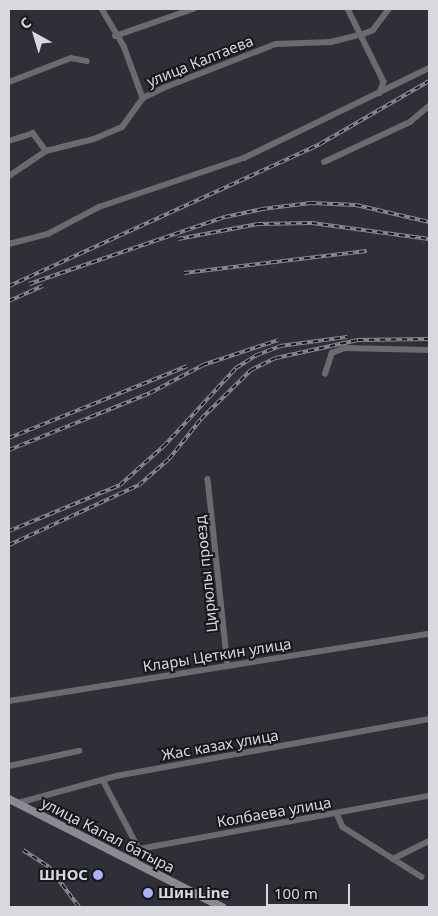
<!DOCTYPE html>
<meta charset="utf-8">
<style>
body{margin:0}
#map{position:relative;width:438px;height:916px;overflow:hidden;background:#2e2f37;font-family:"Noto Sans",sans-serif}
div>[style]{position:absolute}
.street>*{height:5.5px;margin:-2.75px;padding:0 2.75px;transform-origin:2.75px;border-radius:2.75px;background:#6a6a6f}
.secondary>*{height:8px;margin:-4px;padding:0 4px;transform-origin:4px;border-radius:4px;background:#8a8b92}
.rail>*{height:4px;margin-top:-2px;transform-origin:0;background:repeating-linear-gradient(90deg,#17171b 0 5.5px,#8a8b92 0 11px);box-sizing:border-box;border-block:1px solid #8a8b92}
.dots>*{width:14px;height:14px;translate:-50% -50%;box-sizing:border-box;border:2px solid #17171b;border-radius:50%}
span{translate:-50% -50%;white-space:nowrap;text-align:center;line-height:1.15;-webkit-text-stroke:4px #17171b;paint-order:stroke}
.street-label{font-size:15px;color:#d8d9df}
.poi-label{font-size:15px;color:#d8d9df;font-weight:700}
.right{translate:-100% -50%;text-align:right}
.left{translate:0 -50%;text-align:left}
.frame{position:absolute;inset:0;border:10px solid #d8d9df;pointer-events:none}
.north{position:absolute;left:10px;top:10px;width:50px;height:50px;-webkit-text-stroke:4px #17171b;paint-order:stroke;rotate:321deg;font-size:14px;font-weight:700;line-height:20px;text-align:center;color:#d8d9df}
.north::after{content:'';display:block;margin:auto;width:18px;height:22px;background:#d8d9df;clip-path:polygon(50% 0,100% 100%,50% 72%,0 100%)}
.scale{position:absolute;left:266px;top:884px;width:84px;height:22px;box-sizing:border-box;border:2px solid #d8d9df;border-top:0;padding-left:6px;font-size:15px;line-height:18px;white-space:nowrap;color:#d8d9df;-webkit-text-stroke:4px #17171b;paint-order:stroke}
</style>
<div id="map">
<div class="street">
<i style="left:102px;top:9px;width:43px;rotate:59.3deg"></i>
<i style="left:124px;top:46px;width:55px;rotate:69.9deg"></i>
<i style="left:348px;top:9px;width:81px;rotate:63.7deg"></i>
<i style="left:384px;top:82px;width:12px;rotate:110deg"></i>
<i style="left:115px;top:36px;width:83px;rotate:-19.1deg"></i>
<i style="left:9px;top:82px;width:66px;rotate:-21.2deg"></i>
<i style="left:71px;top:58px;width:16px;rotate:11deg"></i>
<i style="left:9px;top:141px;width:25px;rotate:-18deg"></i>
<i style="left:33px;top:133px;width:22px;rotate:54deg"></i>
<i style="left:46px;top:151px;width:49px;rotate:-14deg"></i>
<i style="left:94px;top:139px;width:30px;rotate:-23deg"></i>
<i style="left:122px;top:127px;width:36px;rotate:-54deg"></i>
<i style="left:143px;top:98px;width:25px;rotate:-26deg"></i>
<i style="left:166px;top:87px;width:118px;rotate:-21.4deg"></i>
<i style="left:276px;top:44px;width:55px;rotate:-2.1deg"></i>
<i style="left:331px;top:42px;width:34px;rotate:-14deg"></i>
<i style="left:364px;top:34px;width:10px;rotate:-24deg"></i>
<i style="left:373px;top:30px;width:26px;rotate:-53deg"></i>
<i style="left:324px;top:162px;width:95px;rotate:-24.9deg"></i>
<i style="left:410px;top:122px;width:25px;rotate:-40deg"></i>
<i style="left:9px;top:176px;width:45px;rotate:-34deg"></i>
<i style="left:9px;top:244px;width:40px;rotate:-14.4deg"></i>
<i style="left:48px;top:234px;width:58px;rotate:-27.9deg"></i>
<i style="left:99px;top:207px;width:153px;rotate:-18.7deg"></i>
<i style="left:244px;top:158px;width:206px;rotate:-25.9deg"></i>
<i style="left:325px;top:374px;width:22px;rotate:-72deg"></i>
<i style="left:332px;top:353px;width:14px;rotate:-21deg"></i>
<i style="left:345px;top:348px;width:84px;rotate:1.4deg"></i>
<i style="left:208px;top:479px;width:188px;rotate:83.9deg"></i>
<i style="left:9px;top:701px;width:425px;rotate:-9.1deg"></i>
<i style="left:9px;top:766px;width:72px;rotate:-12.1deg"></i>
<i style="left:103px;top:780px;width:78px;rotate:62.4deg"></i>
<i style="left:18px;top:803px;width:102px;rotate:-15.4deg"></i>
<i style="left:116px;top:776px;width:318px;rotate:-10.3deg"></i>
<i style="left:337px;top:814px;width:14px;rotate:65deg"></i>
<i style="left:343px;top:827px;width:93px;rotate:32.3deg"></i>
<i style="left:393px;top:859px;width:40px;rotate:-26.6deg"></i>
<i style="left:134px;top:864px;width:16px;rotate:-72deg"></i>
<i style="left:139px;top:849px;width:295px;rotate:-10.4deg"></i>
</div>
<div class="secondary">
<i style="left:9px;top:799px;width:239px;rotate:26.9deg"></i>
</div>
<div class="rail">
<i style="left:178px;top:239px;width:81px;rotate:-10.6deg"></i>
<i style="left:258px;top:224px;width:54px;rotate:-1.1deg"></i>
<i style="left:312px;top:223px;width:118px;rotate:7.8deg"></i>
<i style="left:184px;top:273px;width:184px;rotate:-6.9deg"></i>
<i style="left:29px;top:284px;width:207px;rotate:-18.9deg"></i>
<i style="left:225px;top:217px;width:38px;rotate:-12deg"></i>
<i style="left:262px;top:209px;width:49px;rotate:-7deg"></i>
<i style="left:311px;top:203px;width:45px;rotate:2.5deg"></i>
<i style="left:356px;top:205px;width:75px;rotate:13.1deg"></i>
<i style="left:9px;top:286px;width:342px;rotate:-24.5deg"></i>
<i style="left:320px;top:144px;width:126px;rotate:-30deg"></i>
<i style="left:9px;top:301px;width:37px;rotate:-24deg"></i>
<i style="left:9px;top:438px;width:192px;rotate:-22deg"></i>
<i style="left:9px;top:450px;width:152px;rotate:-22deg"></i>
<i style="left:150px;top:393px;width:60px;rotate:-27.8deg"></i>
<i style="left:203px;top:365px;width:79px;rotate:-18.4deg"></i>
<i style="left:9px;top:531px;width:120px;rotate:-22.5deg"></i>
<i style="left:120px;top:485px;width:59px;rotate:-41.6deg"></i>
<i style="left:164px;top:446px;width:106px;rotate:-47.3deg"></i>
<i style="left:236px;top:368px;width:25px;rotate:-32deg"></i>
<i style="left:257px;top:355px;width:25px;rotate:-21deg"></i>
<i style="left:280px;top:346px;width:68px;rotate:-7.7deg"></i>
<i style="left:9px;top:545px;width:143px;rotate:-24.8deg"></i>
<i style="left:139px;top:485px;width:40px;rotate:-41deg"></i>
<i style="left:169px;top:459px;width:51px;rotate:-51.3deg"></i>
<i style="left:201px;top:419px;width:70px;rotate:-44.4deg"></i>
<i style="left:251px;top:370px;width:28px;rotate:-26deg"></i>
<i style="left:276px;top:358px;width:84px;rotate:-12.4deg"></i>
<i style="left:358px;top:340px;width:71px;rotate:-0.8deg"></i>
<i style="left:23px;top:850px;width:31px;rotate:33deg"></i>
<i style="left:49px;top:867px;width:50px;rotate:53.1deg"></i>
</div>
<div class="dots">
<i style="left:98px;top:875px;background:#a7b1fc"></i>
<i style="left:148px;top:893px;background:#a7b1fc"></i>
</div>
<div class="street-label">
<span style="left:200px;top:61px;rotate:-22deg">улица Калтаева</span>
<span style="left:206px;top:574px;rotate:-96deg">Цирюлы проезд</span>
<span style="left:217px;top:655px;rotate:-9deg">Клары Цеткин улица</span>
<span style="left:220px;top:745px;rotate:-10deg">Жас казах улица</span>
<span style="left:274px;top:812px;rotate:-10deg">Колбаева улица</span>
<span style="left:108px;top:835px;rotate:27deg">улица Капал батыра</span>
</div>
<div class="poi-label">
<span class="right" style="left:88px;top:875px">ШНОС</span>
<span class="left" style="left:158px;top:893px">Шин Line</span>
</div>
<div class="frame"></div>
<div class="north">С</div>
<div class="scale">100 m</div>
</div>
